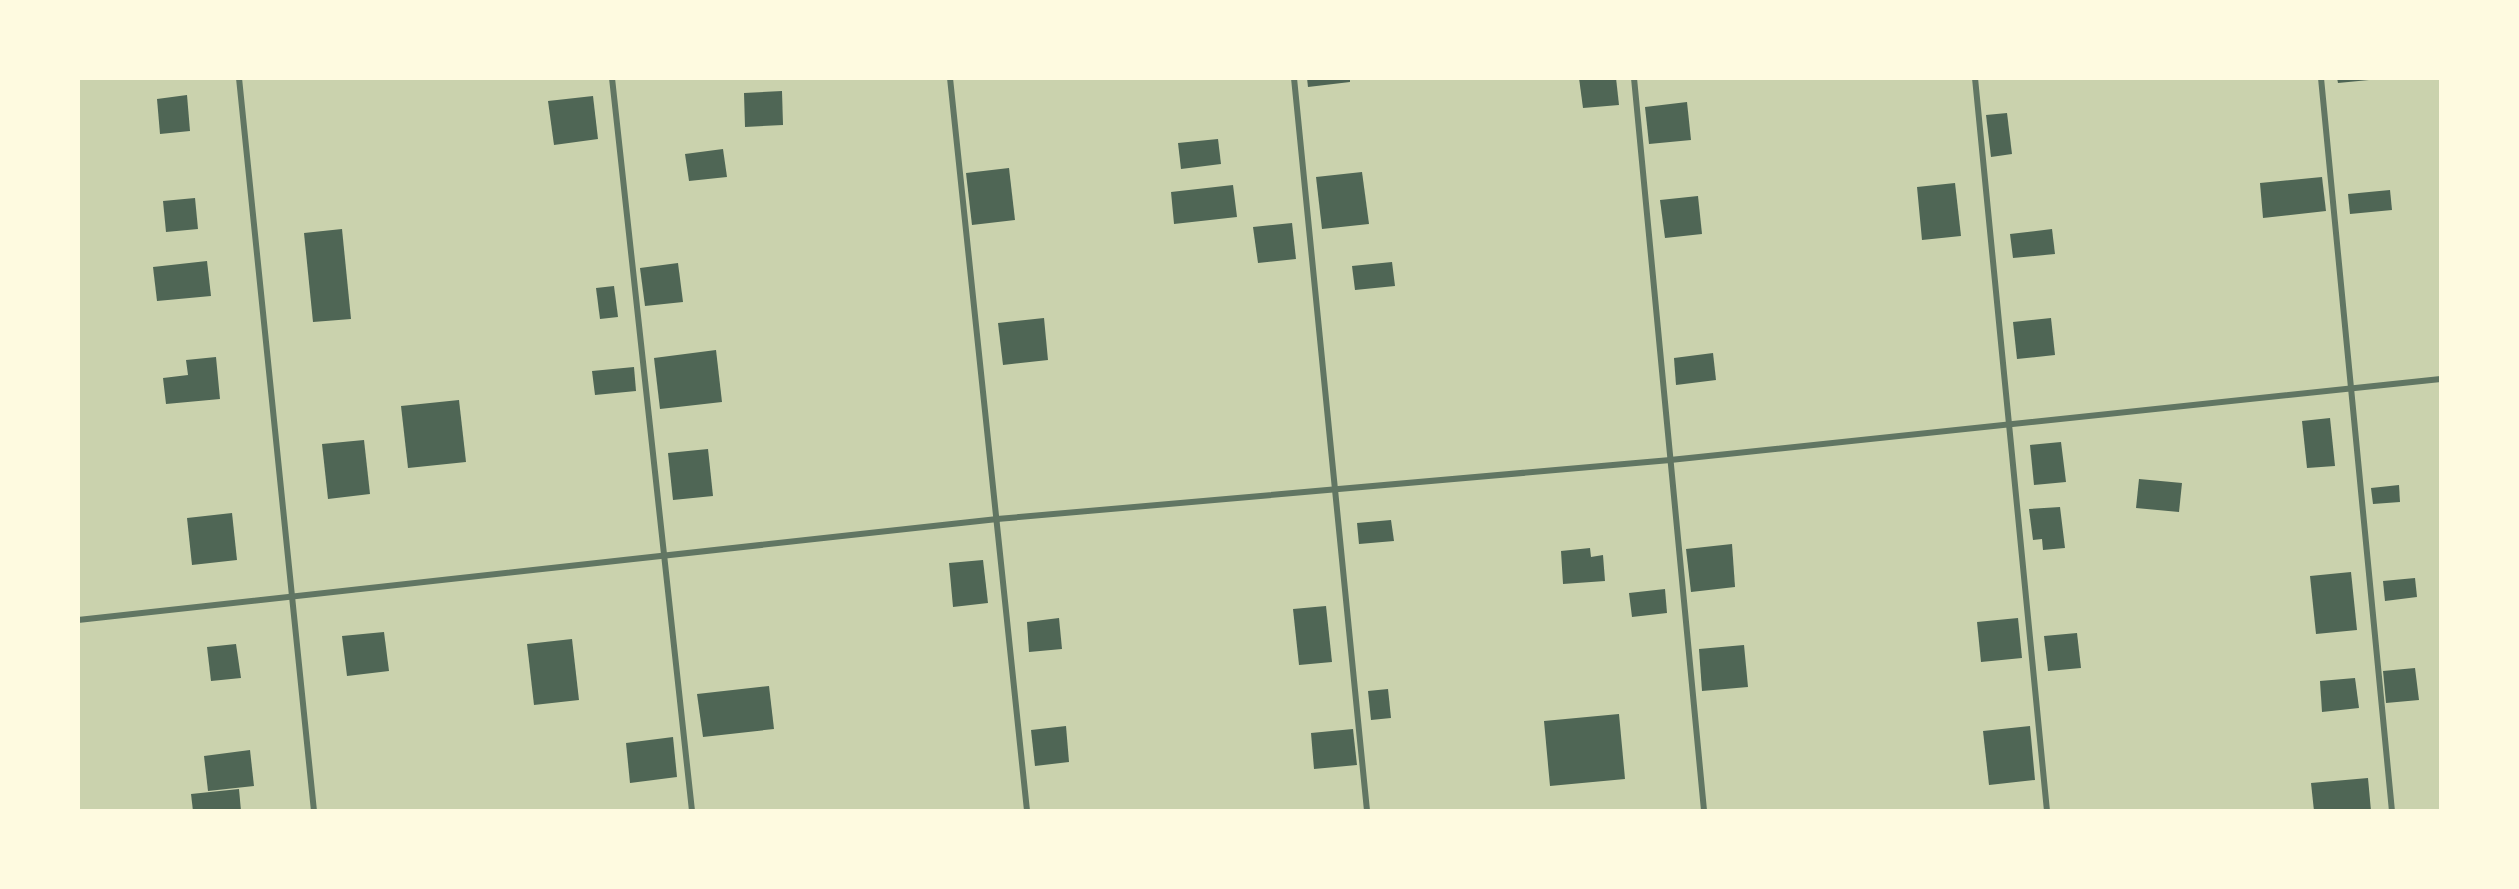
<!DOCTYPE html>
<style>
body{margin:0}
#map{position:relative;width:2519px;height:889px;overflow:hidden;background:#e9edc9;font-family:"Alegreya Sans",sans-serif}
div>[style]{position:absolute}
.green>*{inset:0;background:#cad2ad}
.building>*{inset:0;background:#4f6655}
.minor>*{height:6px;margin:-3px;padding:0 3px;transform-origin:3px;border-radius:3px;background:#617663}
span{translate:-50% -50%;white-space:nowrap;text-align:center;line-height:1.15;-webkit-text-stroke:6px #fefae0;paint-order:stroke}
.frame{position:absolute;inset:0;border:80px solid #fefae0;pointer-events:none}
</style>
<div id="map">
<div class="green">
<i style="clip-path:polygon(78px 78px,2441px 78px,2441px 811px,78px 811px)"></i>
</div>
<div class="building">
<i style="clip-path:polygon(1307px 78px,1350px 78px,1350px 82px,1308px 87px)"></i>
<i style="clip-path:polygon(1579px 78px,1616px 78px,1619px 105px,1583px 108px)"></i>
<i style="clip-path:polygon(2337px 78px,2369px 78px,2369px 80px,2338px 83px)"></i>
<i style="clip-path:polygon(782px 91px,783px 125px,745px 127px,744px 93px)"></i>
<i style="clip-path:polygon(187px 95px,190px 131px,160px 134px,157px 99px)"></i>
<i style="clip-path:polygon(593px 96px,598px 139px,554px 145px,548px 101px)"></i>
<i style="clip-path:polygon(1687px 102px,1691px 140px,1649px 144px,1645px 107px)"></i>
<i style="clip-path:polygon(2007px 113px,2012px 154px,1991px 157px,1986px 115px)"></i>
<i style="clip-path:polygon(1218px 139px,1221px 164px,1181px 169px,1178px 143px)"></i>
<i style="clip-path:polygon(723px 149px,727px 177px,689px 181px,685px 154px)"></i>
<i style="clip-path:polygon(1009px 168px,1015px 220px,972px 225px,966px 173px)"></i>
<i style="clip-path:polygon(1362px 172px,1369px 224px,1322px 229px,1316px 177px)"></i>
<i style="clip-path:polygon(2322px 177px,2326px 211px,2263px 218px,2260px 183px)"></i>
<i style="clip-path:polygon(1955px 183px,1961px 236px,1922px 240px,1917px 187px)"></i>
<i style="clip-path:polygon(1233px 185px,1237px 217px,1174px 224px,1171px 192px)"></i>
<i style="clip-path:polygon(2390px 190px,2392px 210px,2350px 214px,2348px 194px)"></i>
<i style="clip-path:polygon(1698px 196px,1702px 234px,1665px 238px,1660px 200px)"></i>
<i style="clip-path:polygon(195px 198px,198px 229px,166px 232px,163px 201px)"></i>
<i style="clip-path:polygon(1292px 223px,1296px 259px,1258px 263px,1253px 227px)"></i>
<i style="clip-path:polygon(342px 229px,351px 319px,313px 322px,304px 233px)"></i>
<i style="clip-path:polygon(2052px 229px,2055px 254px,2013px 258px,2010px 234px)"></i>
<i style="clip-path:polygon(207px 261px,211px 296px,157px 301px,153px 267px)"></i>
<i style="clip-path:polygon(1392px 262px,1395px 286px,1355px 290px,1352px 266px)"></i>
<i style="clip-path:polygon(678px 263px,683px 302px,645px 306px,640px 268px)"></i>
<i style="clip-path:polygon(614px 286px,618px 317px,600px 319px,596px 288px)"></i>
<i style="clip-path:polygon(1044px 318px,1048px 360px,1003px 365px,998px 323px)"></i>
<i style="clip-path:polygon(2051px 318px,2055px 355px,2017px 359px,2013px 322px)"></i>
<i style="clip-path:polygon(716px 350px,722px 402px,660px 409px,654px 358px)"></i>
<i style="clip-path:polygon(1713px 353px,1716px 380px,1676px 385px,1674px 358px)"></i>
<i style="clip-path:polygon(216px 357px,220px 399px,166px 404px,163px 378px,188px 375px,186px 360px)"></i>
<i style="clip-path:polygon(634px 367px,636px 391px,595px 395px,592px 371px)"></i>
<i style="clip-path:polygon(459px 400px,466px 462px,408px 468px,401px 406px)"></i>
<i style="clip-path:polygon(2330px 418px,2335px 466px,2307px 468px,2302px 421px)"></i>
<i style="clip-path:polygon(364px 440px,370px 494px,328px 499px,322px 444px)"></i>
<i style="clip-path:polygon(2061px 442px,2066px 482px,2034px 485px,2030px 445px)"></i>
<i style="clip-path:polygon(708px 449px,713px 496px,673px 500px,668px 453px)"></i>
<i style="clip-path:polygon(2139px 479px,2182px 483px,2179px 512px,2136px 508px)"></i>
<i style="clip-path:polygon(2399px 485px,2400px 502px,2373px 504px,2371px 488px)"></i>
<i style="clip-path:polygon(2060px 507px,2065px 548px,2043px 550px,2042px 539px,2033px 540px,2029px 509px)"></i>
<i style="clip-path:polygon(232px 513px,237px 560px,192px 565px,187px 518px)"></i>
<i style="clip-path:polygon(1391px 520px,1394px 541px,1359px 544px,1357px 523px)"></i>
<i style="clip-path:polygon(1732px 544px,1735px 587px,1691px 592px,1686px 549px)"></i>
<i style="clip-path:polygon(1590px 548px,1591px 557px,1603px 555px,1605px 581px,1563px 584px,1561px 551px)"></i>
<i style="clip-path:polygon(983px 560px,988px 603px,953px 607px,949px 563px)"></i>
<i style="clip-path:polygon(2351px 572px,2357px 630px,2316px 634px,2310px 576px)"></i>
<i style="clip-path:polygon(2415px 578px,2417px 597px,2385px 601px,2383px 581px)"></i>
<i style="clip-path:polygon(1665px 589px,1667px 613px,1632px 617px,1629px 593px)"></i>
<i style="clip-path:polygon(1326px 606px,1332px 662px,1299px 665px,1293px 609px)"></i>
<i style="clip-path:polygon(1059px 618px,1062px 649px,1029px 652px,1027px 622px)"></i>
<i style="clip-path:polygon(2018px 618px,2022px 658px,1981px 662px,1977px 622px)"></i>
<i style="clip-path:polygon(384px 632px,389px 671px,347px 676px,342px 636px)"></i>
<i style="clip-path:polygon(2077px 633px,2081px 668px,2048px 671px,2044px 636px)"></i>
<i style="clip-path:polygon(572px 639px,579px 700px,534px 705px,527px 644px)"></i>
<i style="clip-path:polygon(236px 644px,241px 678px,211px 681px,207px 647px)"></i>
<i style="clip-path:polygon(1744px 645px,1748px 687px,1702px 691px,1699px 649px)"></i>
<i style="clip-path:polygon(2415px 668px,2419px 700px,2386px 703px,2383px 671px)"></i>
<i style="clip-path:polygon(2355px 678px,2359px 708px,2322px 712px,2320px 681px)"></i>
<i style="clip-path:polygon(769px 686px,774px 729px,703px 737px,697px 694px)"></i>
<i style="clip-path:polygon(1388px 689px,1391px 718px,1371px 720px,1368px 691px)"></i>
<i style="clip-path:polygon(1619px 714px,1625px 779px,1550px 786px,1544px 721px)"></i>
<i style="clip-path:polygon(1066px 726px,1069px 762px,1035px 766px,1031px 730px)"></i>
<i style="clip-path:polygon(2030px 726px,2035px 780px,1989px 785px,1983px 731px)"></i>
<i style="clip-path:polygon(1353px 729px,1357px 765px,1314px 769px,1311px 733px)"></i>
<i style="clip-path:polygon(673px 737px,677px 777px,630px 783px,626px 743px)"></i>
<i style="clip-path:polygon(250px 750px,254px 786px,208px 791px,204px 756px)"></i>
<i style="clip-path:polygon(2368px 778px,2371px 811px,2314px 811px,2311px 783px)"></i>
<i style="clip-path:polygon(239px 789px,241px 811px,193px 811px,191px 794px)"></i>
</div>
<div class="minor">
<i style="left:239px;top:78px;width:737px;rotate:84.16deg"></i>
<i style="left:612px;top:78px;width:737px;rotate:83.77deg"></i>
<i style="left:950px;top:78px;width:737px;rotate:84deg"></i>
<i style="left:1294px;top:78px;width:737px;rotate:84.31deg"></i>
<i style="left:1634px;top:78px;width:736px;rotate:84.54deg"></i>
<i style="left:1975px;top:78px;width:737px;rotate:84.39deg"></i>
<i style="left:2321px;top:78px;width:736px;rotate:84.47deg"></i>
<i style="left:78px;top:620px;width:925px;rotate:-6.27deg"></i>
<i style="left:997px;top:519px;width:676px;rotate:-5.01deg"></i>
<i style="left:1670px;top:460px;width:775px;rotate:-6deg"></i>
</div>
<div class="frame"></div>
</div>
